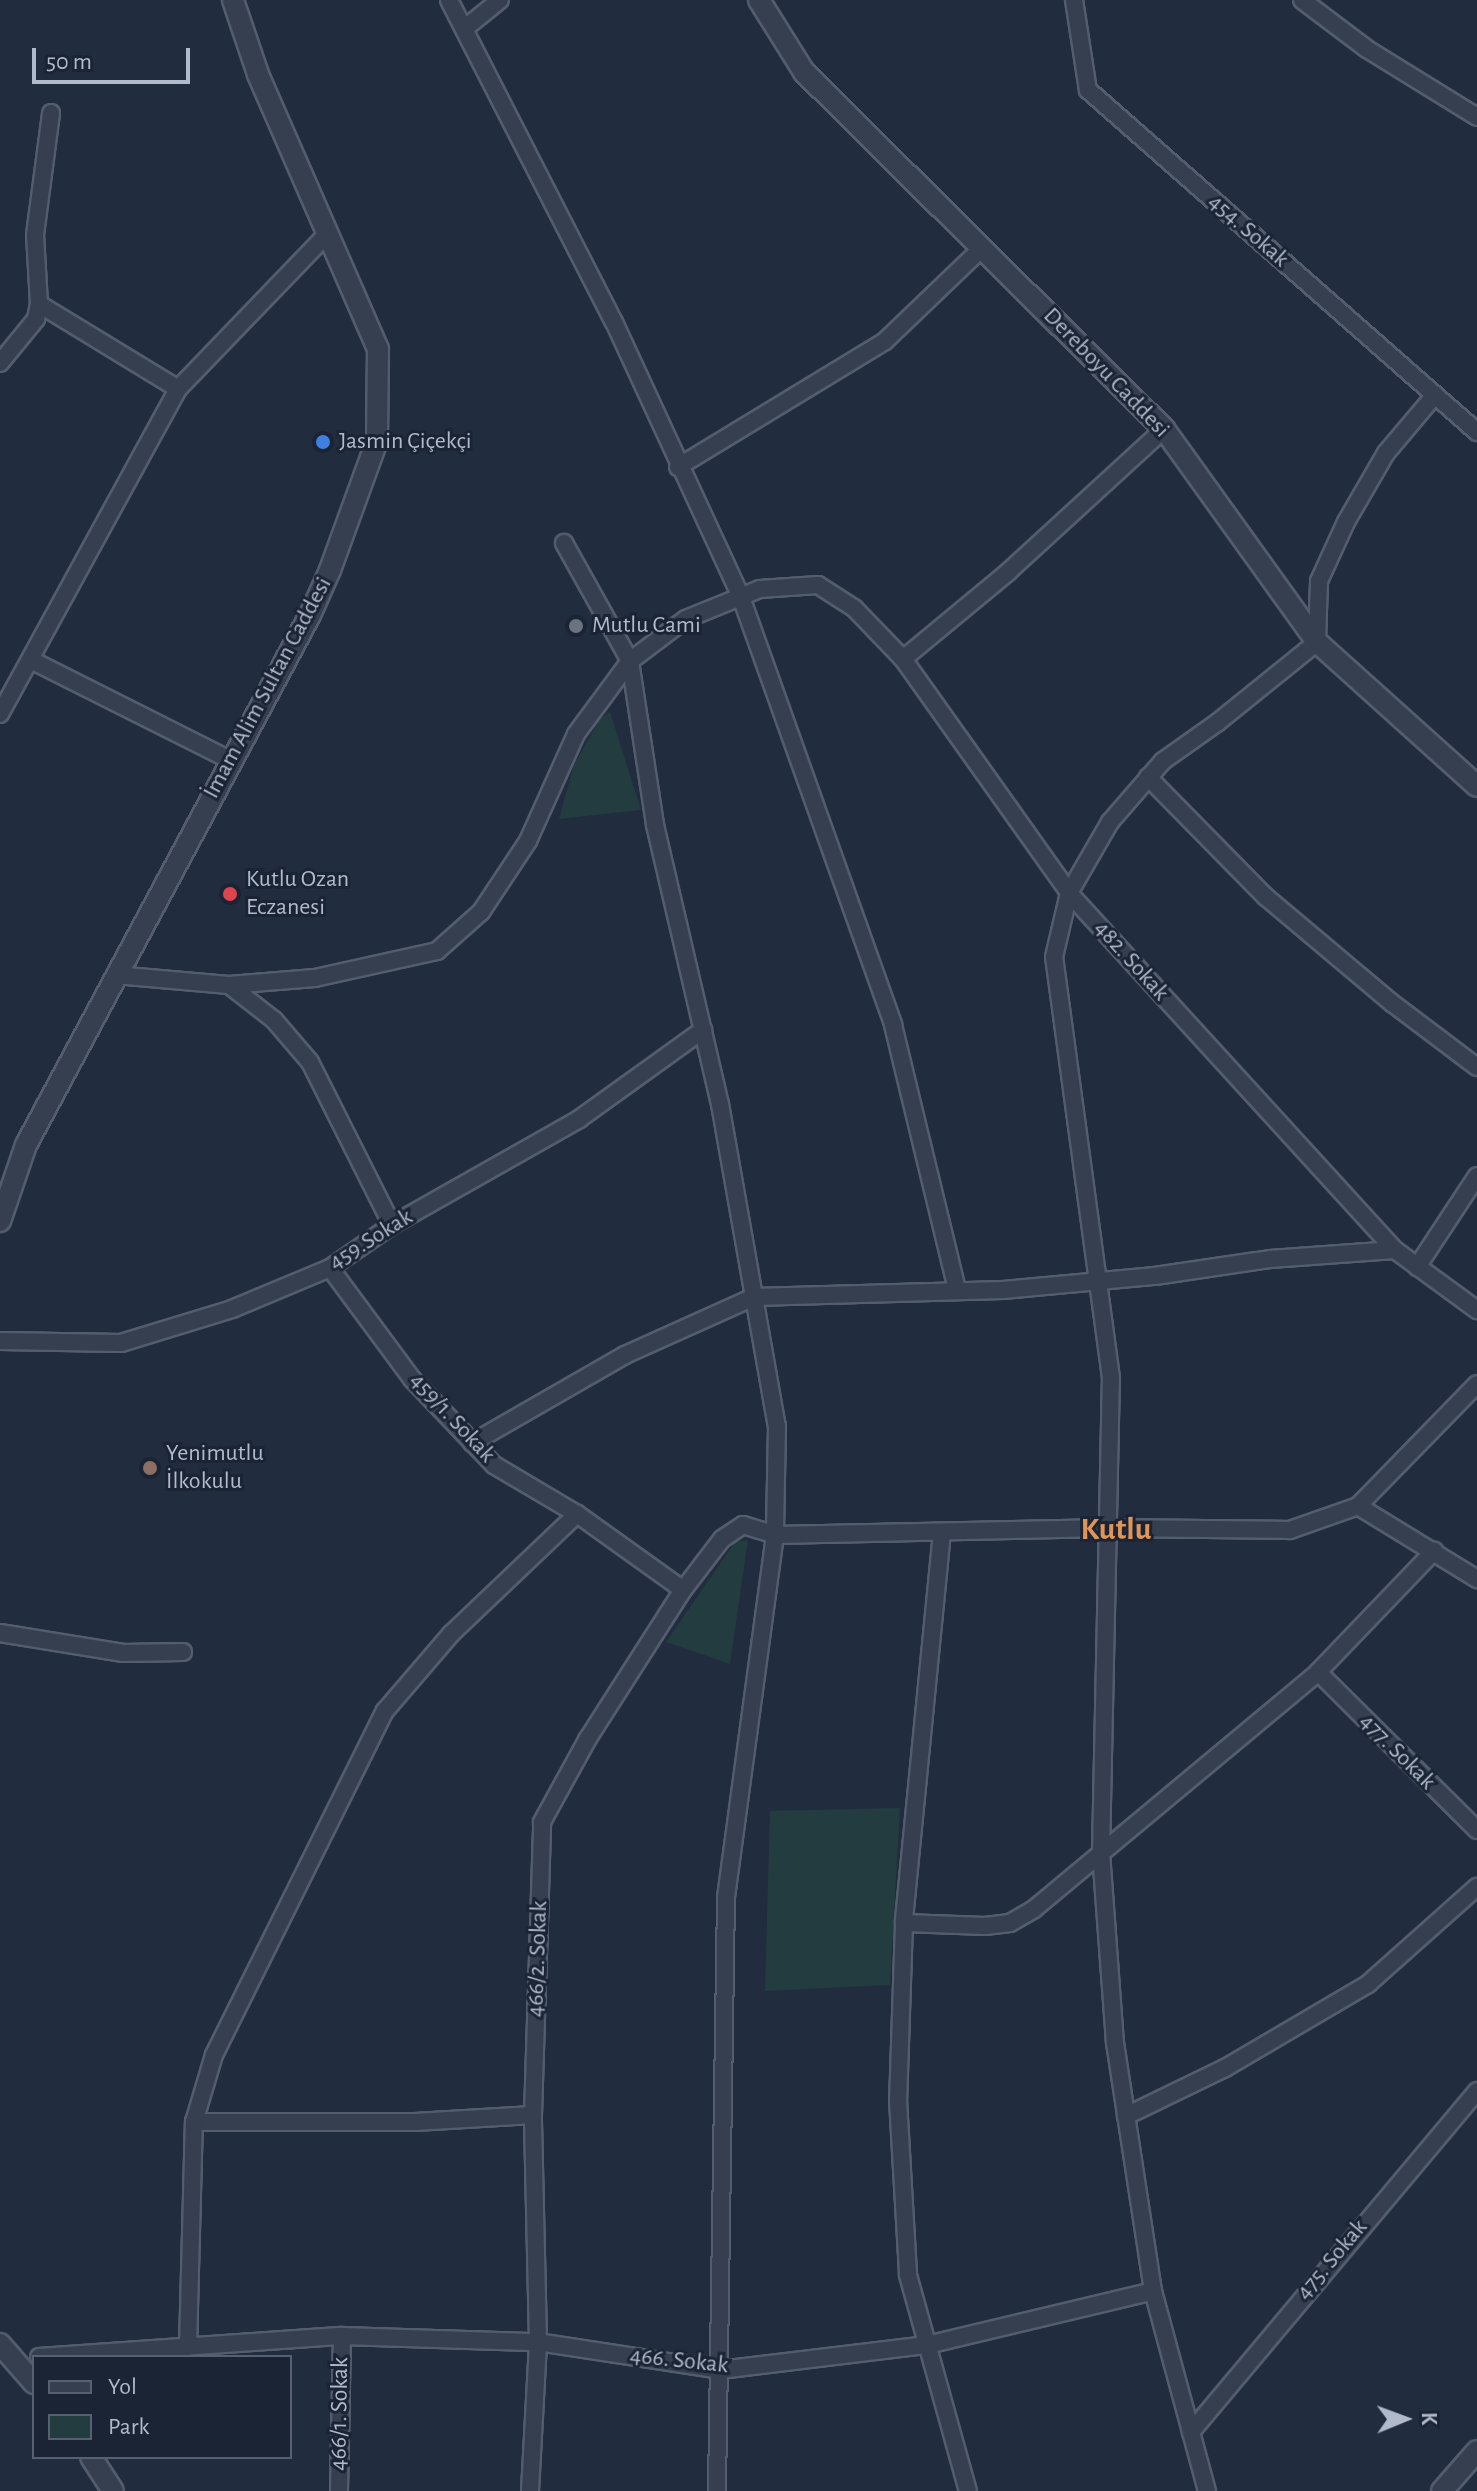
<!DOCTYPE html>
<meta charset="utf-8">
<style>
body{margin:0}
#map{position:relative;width:1477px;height:2491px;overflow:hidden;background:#212d3f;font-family:"Alegreya Sans",sans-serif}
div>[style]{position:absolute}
.green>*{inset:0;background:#233c40}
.roads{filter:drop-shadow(2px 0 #535d6d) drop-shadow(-2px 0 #535d6d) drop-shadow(0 2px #535d6d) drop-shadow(0 -2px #535d6d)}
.minor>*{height:16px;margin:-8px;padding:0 8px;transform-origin:8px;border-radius:8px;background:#353f4f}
.tertiary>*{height:20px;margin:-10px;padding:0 10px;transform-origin:10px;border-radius:10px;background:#353f4f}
.dots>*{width:22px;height:22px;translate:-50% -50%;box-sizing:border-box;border:4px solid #1a2434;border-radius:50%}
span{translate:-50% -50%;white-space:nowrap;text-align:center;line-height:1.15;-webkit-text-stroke:6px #1a2434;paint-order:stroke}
.street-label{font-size:24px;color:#b1baca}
.poi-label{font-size:24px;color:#b1baca}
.left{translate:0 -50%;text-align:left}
.district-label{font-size:32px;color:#df9557;font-weight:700}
.legend{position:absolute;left:32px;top:2355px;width:260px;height:104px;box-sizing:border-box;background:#1a2434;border:2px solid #566070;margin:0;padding:10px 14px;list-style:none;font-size:24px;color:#b1baca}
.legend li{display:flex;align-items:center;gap:16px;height:40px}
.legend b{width:40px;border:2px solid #566070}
.north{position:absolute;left:1365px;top:2379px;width:80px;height:80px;-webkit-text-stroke:6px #1a2434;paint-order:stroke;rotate:89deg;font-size:22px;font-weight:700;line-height:32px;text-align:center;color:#b1baca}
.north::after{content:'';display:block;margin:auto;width:28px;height:36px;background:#b1baca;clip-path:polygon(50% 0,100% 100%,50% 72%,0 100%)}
.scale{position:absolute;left:32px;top:48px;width:158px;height:36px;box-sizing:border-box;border:4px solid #b1baca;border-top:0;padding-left:10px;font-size:24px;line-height:28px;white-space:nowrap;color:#b1baca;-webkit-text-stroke:6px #1a2434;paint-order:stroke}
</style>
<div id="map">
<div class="green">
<i style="clip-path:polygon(610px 712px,641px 810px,559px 819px,574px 765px,600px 719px)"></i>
<i style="clip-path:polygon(748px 1540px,730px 1664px,666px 1642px,735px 1542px)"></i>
<i style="clip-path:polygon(900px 1808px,890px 1985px,765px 1991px,770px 1811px)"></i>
</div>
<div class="roads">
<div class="minor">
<i style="left:449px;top:0;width:362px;rotate:62.9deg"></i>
<i style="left:614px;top:322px;width:303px;rotate:65.2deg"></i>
<i style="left:741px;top:597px;width:454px;rotate:70.4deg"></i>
<i style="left:893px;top:1025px;width:273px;rotate:76.4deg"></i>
<i style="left:1074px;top:0;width:91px;rotate:81.2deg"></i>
<i style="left:1088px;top:90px;width:518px;rotate:41.32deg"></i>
<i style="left:1302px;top:0;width:81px;rotate:37deg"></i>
<i style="left:1367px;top:49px;width:129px;rotate:31.7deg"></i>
<i style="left:464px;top:29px;width:46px;rotate:-38.9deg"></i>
<i style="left:39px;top:304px;width:163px;rotate:31.4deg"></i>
<i style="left:0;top:363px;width:57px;rotate:-50.7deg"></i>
<i style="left:36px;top:319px;width:15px;rotate:-79deg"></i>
<i style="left:39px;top:304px;width:69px;rotate:-93.3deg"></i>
<i style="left:35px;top:235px;width:123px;rotate:-82.5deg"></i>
<i style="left:678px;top:467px;width:242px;rotate:-31.3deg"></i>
<i style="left:885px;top:341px;width:134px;rotate:-43.8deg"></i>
<i style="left:564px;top:543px;width:135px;rotate:60.8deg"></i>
<i style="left:630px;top:661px;width:166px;rotate:81.3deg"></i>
<i style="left:655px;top:825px;width:286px;rotate:76.9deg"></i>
<i style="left:720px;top:1104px;width:327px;rotate:80deg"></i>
<i style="left:777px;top:1426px;width:109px;rotate:91.1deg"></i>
<i style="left:775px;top:1535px;width:365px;rotate:97.7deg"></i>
<i style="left:726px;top:1897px;width:594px;rotate:90.87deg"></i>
<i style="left:903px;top:659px;width:136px;rotate:-39.6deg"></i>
<i style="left:1008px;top:572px;width:212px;rotate:-42.5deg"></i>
<i style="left:31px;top:660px;width:223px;rotate:26.7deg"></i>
<i style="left:0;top:714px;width:371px;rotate:-61.3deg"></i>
<i style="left:178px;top:389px;width:216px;rotate:-46.1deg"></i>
<i style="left:1148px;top:777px;width:168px;rotate:45.5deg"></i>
<i style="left:1266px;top:897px;width:165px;rotate:40.1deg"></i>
<i style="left:1392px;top:1003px;width:106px;rotate:37deg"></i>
<i style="left:115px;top:975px;width:114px;rotate:5deg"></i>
<i style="left:229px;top:985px;width:57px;rotate:37.9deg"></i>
<i style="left:274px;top:1020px;width:55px;rotate:49.4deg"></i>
<i style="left:310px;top:1062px;width:182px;rotate:63.3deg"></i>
<i style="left:229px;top:985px;width:86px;rotate:-4.7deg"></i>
<i style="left:315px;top:978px;width:125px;rotate:-12.5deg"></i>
<i style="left:437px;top:951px;width:59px;rotate:-41.6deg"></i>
<i style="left:481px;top:912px;width:85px;rotate:-56.5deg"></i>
<i style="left:528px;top:841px;width:117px;rotate:-65.8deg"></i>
<i style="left:576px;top:734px;width:91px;rotate:-53.5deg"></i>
<i style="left:630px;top:661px;width:70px;rotate:-36.9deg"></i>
<i style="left:686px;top:619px;width:80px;rotate:-22.1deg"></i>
<i style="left:760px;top:589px;width:58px;rotate:-3.9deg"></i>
<i style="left:818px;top:585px;width:43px;rotate:32.6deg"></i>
<i style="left:854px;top:608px;width:71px;rotate:46.1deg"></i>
<i style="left:903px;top:659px;width:287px;rotate:54.6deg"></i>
<i style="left:1069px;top:893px;width:483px;rotate:47.6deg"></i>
<i style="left:1395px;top:1250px;width:102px;rotate:36.2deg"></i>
<i style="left:1417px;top:1267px;width:109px;rotate:-56.6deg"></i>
<i style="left:330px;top:1268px;width:139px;rotate:53.5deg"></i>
<i style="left:413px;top:1380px;width:117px;rotate:46.4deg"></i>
<i style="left:494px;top:1465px;width:96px;rotate:30.6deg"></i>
<i style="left:577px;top:1514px;width:130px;rotate:35.6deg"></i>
<i style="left:0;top:1341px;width:121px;rotate:0.9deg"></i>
<i style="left:121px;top:1343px;width:116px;rotate:-17deg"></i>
<i style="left:232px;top:1309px;width:106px;rotate:-22.7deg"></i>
<i style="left:330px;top:1268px;width:75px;rotate:-34.7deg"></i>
<i style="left:392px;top:1225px;width:215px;rotate:-29.5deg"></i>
<i style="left:579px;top:1119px;width:153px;rotate:-35.7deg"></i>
<i style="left:472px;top:1443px;width:177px;rotate:-29.9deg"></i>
<i style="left:625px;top:1355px;width:141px;rotate:-24.2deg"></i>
<i style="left:754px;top:1297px;width:249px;rotate:-1.6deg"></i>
<i style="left:1003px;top:1290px;width:153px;rotate:-5.3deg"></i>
<i style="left:1155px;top:1276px;width:116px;rotate:-8.4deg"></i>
<i style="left:1270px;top:1259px;width:125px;rotate:-4.1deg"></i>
<i style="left:1358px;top:1506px;width:140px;rotate:31.5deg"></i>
<i style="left:942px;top:1532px;width:393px;rotate:95.6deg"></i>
<i style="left:904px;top:1923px;width:177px;rotate:91.9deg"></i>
<i style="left:898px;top:2100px;width:175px;rotate:86.7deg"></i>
<i style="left:908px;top:2275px;width:224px;rotate:74.5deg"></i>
<i style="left:0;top:1633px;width:125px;rotate:9.2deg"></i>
<i style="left:123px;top:1653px;width:60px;rotate:-1deg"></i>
<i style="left:1318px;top:1672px;width:224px;rotate:44.8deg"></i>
<i style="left:904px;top:1923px;width:81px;rotate:2.1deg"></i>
<i style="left:985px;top:1926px;width:25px;rotate:-7deg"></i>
<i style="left:1010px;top:1923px;width:28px;rotate:-30deg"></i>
<i style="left:1034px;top:1909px;width:370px;rotate:-39.8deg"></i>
<i style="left:1318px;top:1672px;width:168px;rotate:-46.2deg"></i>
<i style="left:1126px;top:2116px;width:110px;rotate:-25.9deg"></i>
<i style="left:1225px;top:2068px;width:166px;rotate:-30.4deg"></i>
<i style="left:1368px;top:1984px;width:146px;rotate:-41.7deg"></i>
<i style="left:194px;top:2122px;width:221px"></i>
<i style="left:415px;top:2122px;width:118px;rotate:-3.4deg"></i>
<i style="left:1153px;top:2291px;width:251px;rotate:-98.7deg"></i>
<i style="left:1115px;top:2043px;width:192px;rotate:-94.2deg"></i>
<i style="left:1101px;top:1852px;width:474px;rotate:-88.8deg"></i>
<i style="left:1111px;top:1378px;width:425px;rotate:-97.7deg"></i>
<i style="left:1054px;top:957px;width:66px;rotate:-76.8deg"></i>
<i style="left:1069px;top:893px;width:82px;rotate:-60deg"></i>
<i style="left:1110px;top:822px;width:81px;rotate:-49deg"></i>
<i style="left:1163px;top:761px;width:67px;rotate:-35.3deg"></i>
<i style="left:1218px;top:722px;width:127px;rotate:-38.9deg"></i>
<i style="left:1317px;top:642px;width:61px;rotate:-88.1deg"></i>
<i style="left:1319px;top:581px;width:65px;rotate:-65.4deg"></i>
<i style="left:1346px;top:522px;width:80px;rotate:-59.9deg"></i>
<i style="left:1386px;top:453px;width:76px;rotate:-49.8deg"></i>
<i style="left:188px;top:2347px;width:225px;rotate:-88.5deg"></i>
<i style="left:194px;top:2122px;width:70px;rotate:-73.4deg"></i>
<i style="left:214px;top:2055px;width:384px;rotate:-63.6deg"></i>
<i style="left:385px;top:1711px;width:101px;rotate:-49.4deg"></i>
<i style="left:451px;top:1634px;width:174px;rotate:-43.6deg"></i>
<i style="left:39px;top:2357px;width:304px;rotate:-4deg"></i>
<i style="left:342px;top:2336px;width:196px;rotate:1.8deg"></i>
<i style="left:538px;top:2342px;width:184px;rotate:8.7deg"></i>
<i style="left:720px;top:2370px;width:209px;rotate:-6.9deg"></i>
<i style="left:927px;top:2345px;width:232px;rotate:-13.4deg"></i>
<i style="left:1153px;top:2291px;width:207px;rotate:74.9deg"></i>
<i style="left:1191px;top:2432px;width:445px;rotate:-50deg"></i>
<i style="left:339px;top:2491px;width:155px;rotate:-88.9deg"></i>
<i style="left:530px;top:2491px;width:149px;rotate:-86.9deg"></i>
<i style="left:538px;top:2342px;width:227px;rotate:-91.3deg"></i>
<i style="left:533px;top:2115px;width:293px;rotate:-88.2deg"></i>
<i style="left:542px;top:1822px;width:94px;rotate:-61.2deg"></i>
<i style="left:587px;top:1740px;width:178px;rotate:-57.4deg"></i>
<i style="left:683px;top:1590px;width:64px;rotate:-52.6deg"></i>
<i style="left:722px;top:1539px;width:25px;rotate:-34deg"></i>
<i style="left:743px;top:1525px;width:34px;rotate:17deg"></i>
<i style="left:775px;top:1535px;width:333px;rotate:-1.2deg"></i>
<i style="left:1108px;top:1528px;width:182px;rotate:0.6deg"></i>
<i style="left:1290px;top:1530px;width:72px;rotate:-19.4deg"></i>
<i style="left:1358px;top:1506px;width:170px;rotate:-45.7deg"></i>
</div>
<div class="tertiary">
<i style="left:759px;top:0;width:85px;rotate:58deg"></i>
<i style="left:804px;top:72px;width:507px;rotate:44.76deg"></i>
<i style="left:1164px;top:429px;width:262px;rotate:54.3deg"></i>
<i style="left:1317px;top:642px;width:215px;rotate:42deg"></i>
<i style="left:0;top:1221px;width:80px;rotate:-71.1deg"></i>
<i style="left:26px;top:1145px;width:601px;rotate:-61.82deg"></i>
<i style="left:310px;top:615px;width:49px;rotate:-66deg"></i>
<i style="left:330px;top:570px;width:137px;rotate:-70deg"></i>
<i style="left:377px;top:441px;width:92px;rotate:-89.4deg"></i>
<i style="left:378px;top:349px;width:300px;rotate:-113.6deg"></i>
<i style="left:258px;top:74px;width:78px;rotate:-108.7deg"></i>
<i style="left:0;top:2344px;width:52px;rotate:48.9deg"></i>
<i style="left:91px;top:2457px;width:40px;rotate:57.1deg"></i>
<i style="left:1442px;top:2491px;width:53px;rotate:-48.8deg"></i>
</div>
</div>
<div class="dots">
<i style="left:323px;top:442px;background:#3f7fe0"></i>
<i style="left:576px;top:626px;background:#6b7280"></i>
<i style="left:230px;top:894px;background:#e0444e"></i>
<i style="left:150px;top:1468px;background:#8d6e63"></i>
</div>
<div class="street-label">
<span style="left:1248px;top:231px;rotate:41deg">454. Sokak</span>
<span style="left:1106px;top:373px;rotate:46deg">Dereboyu Caddesi</span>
<span style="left:268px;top:688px;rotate:-62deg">İmam Alim Sultan Caddesi</span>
<span style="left:1131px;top:961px;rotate:48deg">482. Sokak</span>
<span style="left:371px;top:1240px;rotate:-32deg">459.Sokak</span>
<span style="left:452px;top:1418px;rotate:47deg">459/1. Sokak</span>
<span style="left:1397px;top:1752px;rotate:45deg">477. Sokak</span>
<span style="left:538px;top:1959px;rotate:-88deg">466/2. Sokak</span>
<span style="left:1332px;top:2260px;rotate:-50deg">475. Sokak</span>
<span style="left:679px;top:2361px;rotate:6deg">466. Sokak</span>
<span style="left:340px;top:2414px;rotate:-89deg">466/1. Sokak</span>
</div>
<div class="poi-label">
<span class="left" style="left:339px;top:442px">Jasmin Çiçekçi</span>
<span class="left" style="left:592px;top:626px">Mutlu Cami</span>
<span class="left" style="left:246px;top:894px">Kutlu Ozan<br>Eczanesi</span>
<span class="left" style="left:166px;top:1468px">Yenimutlu<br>İlkokulu</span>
</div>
<div class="district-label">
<span style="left:1116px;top:1529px">Kutlu</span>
</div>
<ul class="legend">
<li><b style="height:10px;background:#353f4f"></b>Yol</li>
<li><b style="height:22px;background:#233c40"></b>Park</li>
</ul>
<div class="north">K</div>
<div class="scale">50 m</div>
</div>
